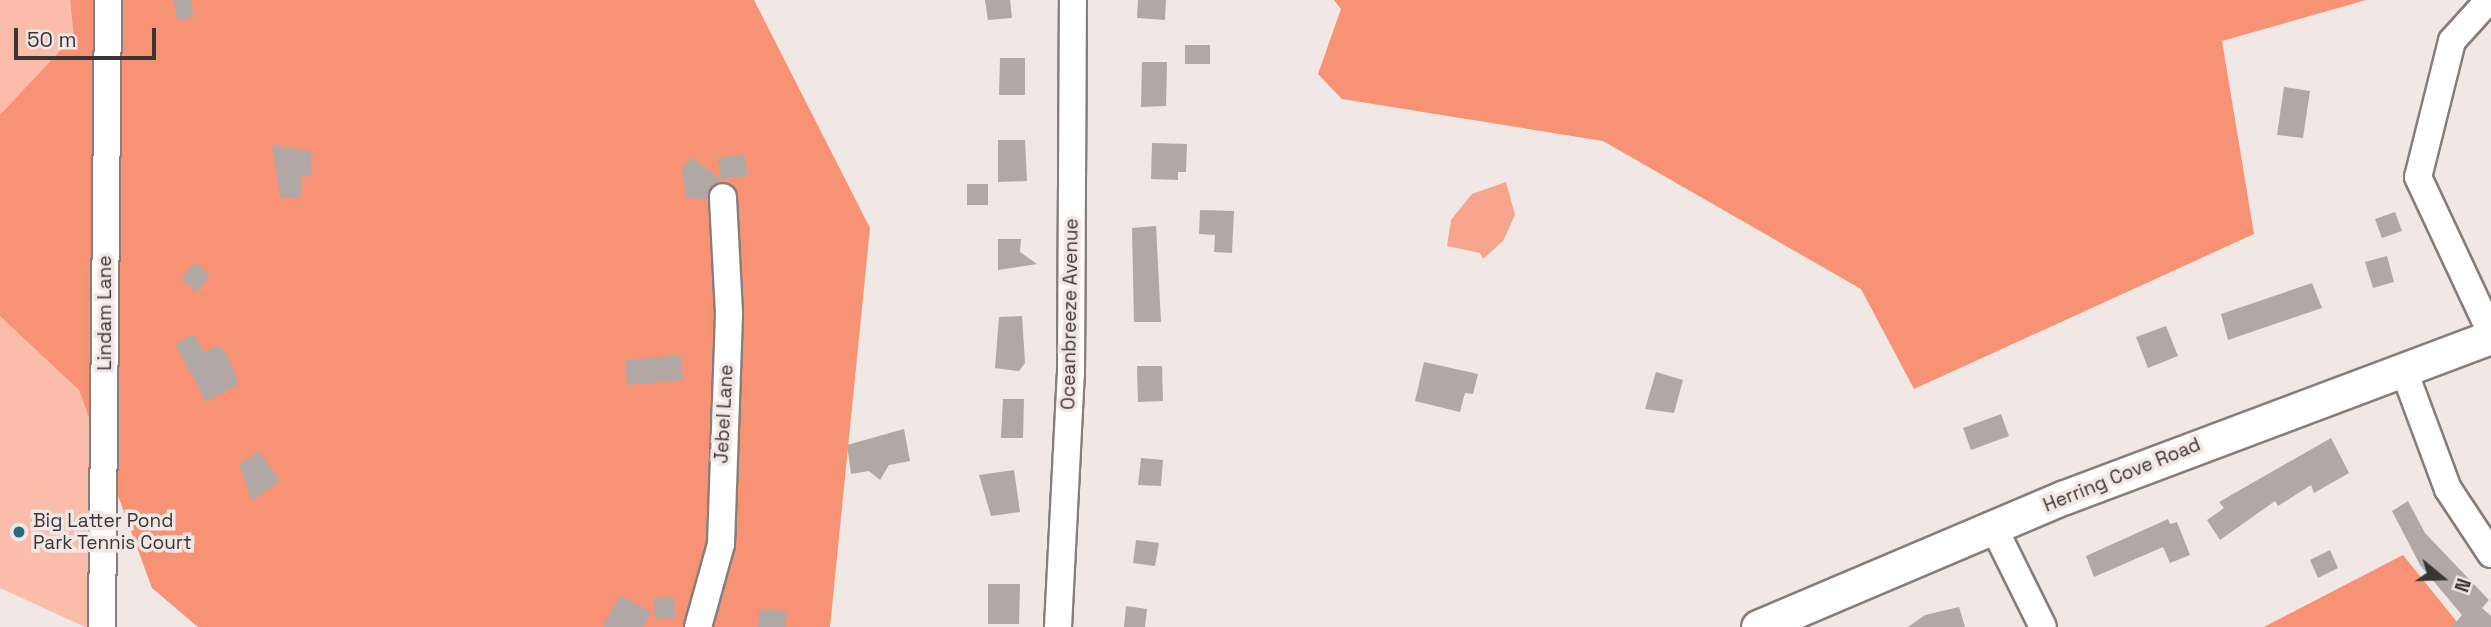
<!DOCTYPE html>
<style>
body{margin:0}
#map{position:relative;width:2491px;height:627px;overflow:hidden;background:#f1e7e4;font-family:"Space Grotesk",sans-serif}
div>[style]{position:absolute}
.green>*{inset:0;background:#fbbdaa}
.forest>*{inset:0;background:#f79274}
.water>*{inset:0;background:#f6a48c}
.building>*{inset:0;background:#b1a8a6}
.roads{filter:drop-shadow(2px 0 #867e7b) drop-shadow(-2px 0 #867e7b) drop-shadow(0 2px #867e7b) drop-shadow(0 -2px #867e7b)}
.minor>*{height:26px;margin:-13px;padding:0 13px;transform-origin:13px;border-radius:13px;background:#fff}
.major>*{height:33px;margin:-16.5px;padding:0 16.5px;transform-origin:16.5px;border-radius:16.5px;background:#fff}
.dots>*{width:19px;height:19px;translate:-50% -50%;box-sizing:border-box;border:4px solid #f1e7e4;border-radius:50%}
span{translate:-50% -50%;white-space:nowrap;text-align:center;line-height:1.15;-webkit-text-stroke:7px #f1e7e4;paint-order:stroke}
.street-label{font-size:19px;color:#3a3635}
.poi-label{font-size:19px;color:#3a3635}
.left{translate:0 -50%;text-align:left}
.north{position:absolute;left:2407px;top:543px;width:70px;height:70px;-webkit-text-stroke:5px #f1e7e4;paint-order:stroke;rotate:109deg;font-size:19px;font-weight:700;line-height:28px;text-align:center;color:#3a3635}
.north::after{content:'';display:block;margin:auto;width:24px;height:32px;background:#3a3635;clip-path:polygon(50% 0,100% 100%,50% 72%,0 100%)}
.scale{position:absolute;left:14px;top:28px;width:142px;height:32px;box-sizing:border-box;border:4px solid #3a3635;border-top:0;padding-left:9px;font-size:21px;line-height:24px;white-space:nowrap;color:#3a3635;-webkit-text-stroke:5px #f1e7e4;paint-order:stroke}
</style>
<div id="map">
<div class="green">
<i style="clip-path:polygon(0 0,109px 0,103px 627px,85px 627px,0 588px)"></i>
</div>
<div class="forest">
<i style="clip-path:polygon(70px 0,754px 0,870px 228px,830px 627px,198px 627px,152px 588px,79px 390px,0 316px,0 115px,74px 36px)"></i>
<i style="clip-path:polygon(1334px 0,2366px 0,2222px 41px,2254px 234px,1914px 389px,1861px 289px,1603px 141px,1342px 99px,1318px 74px,1341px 9px)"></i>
<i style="clip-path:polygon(2403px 555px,2461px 627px,2264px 627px)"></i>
</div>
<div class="water">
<i style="clip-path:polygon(1506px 182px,1515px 215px,1503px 241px,1483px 259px,1480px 253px,1447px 246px,1451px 220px,1472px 194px)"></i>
</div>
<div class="building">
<i style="clip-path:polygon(174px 0,192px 0,193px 18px,177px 20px)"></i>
<i style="clip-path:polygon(985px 0,1010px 0,1012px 18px,988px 20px)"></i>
<i style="clip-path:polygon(1138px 0,1166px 0,1165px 20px,1137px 18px)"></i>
<i style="clip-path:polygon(1185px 45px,1210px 45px,1210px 64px,1185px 64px)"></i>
<i style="clip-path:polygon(1000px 58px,1025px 58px,1025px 95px,999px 95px)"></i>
<i style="clip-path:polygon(1142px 62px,1167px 62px,1166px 106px,1141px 107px)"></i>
<i style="clip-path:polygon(2284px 87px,2310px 91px,2303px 138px,2277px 135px)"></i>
<i style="clip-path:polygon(998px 140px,1025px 140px,1027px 181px,998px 182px)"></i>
<i style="clip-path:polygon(1152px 143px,1187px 144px,1186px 172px,1178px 172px,1178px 180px,1151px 179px)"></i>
<i style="clip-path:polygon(272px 145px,311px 151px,311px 175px,301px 175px,301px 198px,280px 198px)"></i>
<i style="clip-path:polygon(744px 154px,748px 176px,721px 179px,707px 199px,686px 198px,682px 169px,691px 157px,721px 179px,718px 158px)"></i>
<i style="clip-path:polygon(967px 184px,988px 184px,988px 205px,967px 205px)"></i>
<i style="clip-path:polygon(1200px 210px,1234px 211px,1232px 253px,1214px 252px,1215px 235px,1199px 234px)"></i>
<i style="clip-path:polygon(2395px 212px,2402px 231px,2382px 238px,2375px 219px)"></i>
<i style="clip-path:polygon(1156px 226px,1161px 322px,1134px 322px,1132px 228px)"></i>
<i style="clip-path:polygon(998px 239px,1021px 239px,1020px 252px,1037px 264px,998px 270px)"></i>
<i style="clip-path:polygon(2387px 256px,2394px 282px,2373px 288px,2365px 262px)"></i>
<i style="clip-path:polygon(195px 262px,210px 276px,197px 292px,181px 278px)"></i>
<i style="clip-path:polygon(2312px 283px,2322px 308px,2228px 340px,2221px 314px)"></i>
<i style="clip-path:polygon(1022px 316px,1025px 363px,1019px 371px,995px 368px,999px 317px)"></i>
<i style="clip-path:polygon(2166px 326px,2178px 356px,2148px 368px,2136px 337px)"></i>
<i style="clip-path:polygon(194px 334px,204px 353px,218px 345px,227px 354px,239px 384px,206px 402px,175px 344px)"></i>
<i style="clip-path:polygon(681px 355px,683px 380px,627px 385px,625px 360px)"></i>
<i style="clip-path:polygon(1424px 362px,1478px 374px,1473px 394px,1465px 393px,1460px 412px,1415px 401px)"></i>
<i style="clip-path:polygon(1137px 366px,1162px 366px,1163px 401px,1138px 402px)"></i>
<i style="clip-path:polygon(1656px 372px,1683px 380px,1674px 413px,1645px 409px)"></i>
<i style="clip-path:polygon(1003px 399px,1024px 399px,1023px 438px,1001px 438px)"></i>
<i style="clip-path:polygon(2001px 414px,2009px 436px,1971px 450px,1963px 428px)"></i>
<i style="clip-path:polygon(904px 429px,910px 461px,889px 465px,880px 480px,869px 471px,851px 474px,847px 445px)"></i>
<i style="clip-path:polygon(2331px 438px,2349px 473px,2314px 493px,2311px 485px,2278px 506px,2275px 501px,2220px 540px,2207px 520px,2224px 508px,2219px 502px)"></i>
<i style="clip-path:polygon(259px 451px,280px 481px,252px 501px,239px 465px)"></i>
<i style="clip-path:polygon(1141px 458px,1163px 460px,1161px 486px,1138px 485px)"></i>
<i style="clip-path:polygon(1014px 470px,1020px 512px,991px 516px,979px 475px)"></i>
<i style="clip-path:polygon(2408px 501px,2425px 533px,2489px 600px,2482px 608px,2491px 616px,2491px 627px,2452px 627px,2462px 615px,2420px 565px,2392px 511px)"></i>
<i style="clip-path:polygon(2168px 519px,2170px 524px,2177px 522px,2190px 555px,2170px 563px,2163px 547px,2094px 577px,2086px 556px)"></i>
<i style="clip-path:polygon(1136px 540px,1159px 543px,1155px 566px,1133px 563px)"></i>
<i style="clip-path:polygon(2330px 550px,2338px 568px,2318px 578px,2310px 560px)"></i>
<i style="clip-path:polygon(988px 584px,1020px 584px,1019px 624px,988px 624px)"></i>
<i style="clip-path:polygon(620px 595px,651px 612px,643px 627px,603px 627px)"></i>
<i style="clip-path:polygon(674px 596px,675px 618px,655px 619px,654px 598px)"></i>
<i style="clip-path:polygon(1126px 606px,1147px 609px,1145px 627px,1124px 627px)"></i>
<i style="clip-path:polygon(1959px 607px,1965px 627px,1908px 627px,1925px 615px)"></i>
<i style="clip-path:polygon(759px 609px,787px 611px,785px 627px,758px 627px)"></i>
</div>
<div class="roads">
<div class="minor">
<i style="left:2489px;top:0;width:55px;rotate:132.1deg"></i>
<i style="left:2452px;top:41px;width:140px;rotate:104deg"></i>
<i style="left:2418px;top:177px;width:172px;rotate:64.9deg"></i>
<i style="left:2403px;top:368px;width:129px;rotate:69.6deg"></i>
<i style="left:2448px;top:489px;width:78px;rotate:56.5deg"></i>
<i style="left:1994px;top:528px;width:110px;rotate:63.7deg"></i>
<i style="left:102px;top:627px;width:627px;rotate:-89.45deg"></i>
<i style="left:698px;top:627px;width:86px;rotate:-74.5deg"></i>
<i style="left:721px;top:544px;width:231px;rotate:-88deg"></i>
<i style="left:729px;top:313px;width:116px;rotate:-93deg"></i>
<i style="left:1058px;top:627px;width:253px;rotate:-87.1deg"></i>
<i style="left:1071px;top:374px;width:374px;rotate:-89.7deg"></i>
</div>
<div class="major">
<i style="left:1758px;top:627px;width:333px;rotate:-23deg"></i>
<i style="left:2065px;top:497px;width:455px;rotate:-20.6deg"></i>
</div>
</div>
<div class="dots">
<i style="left:19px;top:532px;background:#286c7c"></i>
</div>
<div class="street-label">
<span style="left:105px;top:313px;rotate:-90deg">Lindam Lane</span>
<span style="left:1070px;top:314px;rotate:-89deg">Oceanbreeze Avenue</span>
<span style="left:724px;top:414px;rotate:-87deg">Jebel Lane</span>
<span style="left:2122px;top:475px;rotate:-22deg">Herring Cove Road</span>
</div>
<div class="poi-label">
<span class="left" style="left:33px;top:532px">Big Latter Pond<br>Park Tennis Court</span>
</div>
<div class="north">N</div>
<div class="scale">50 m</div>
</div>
